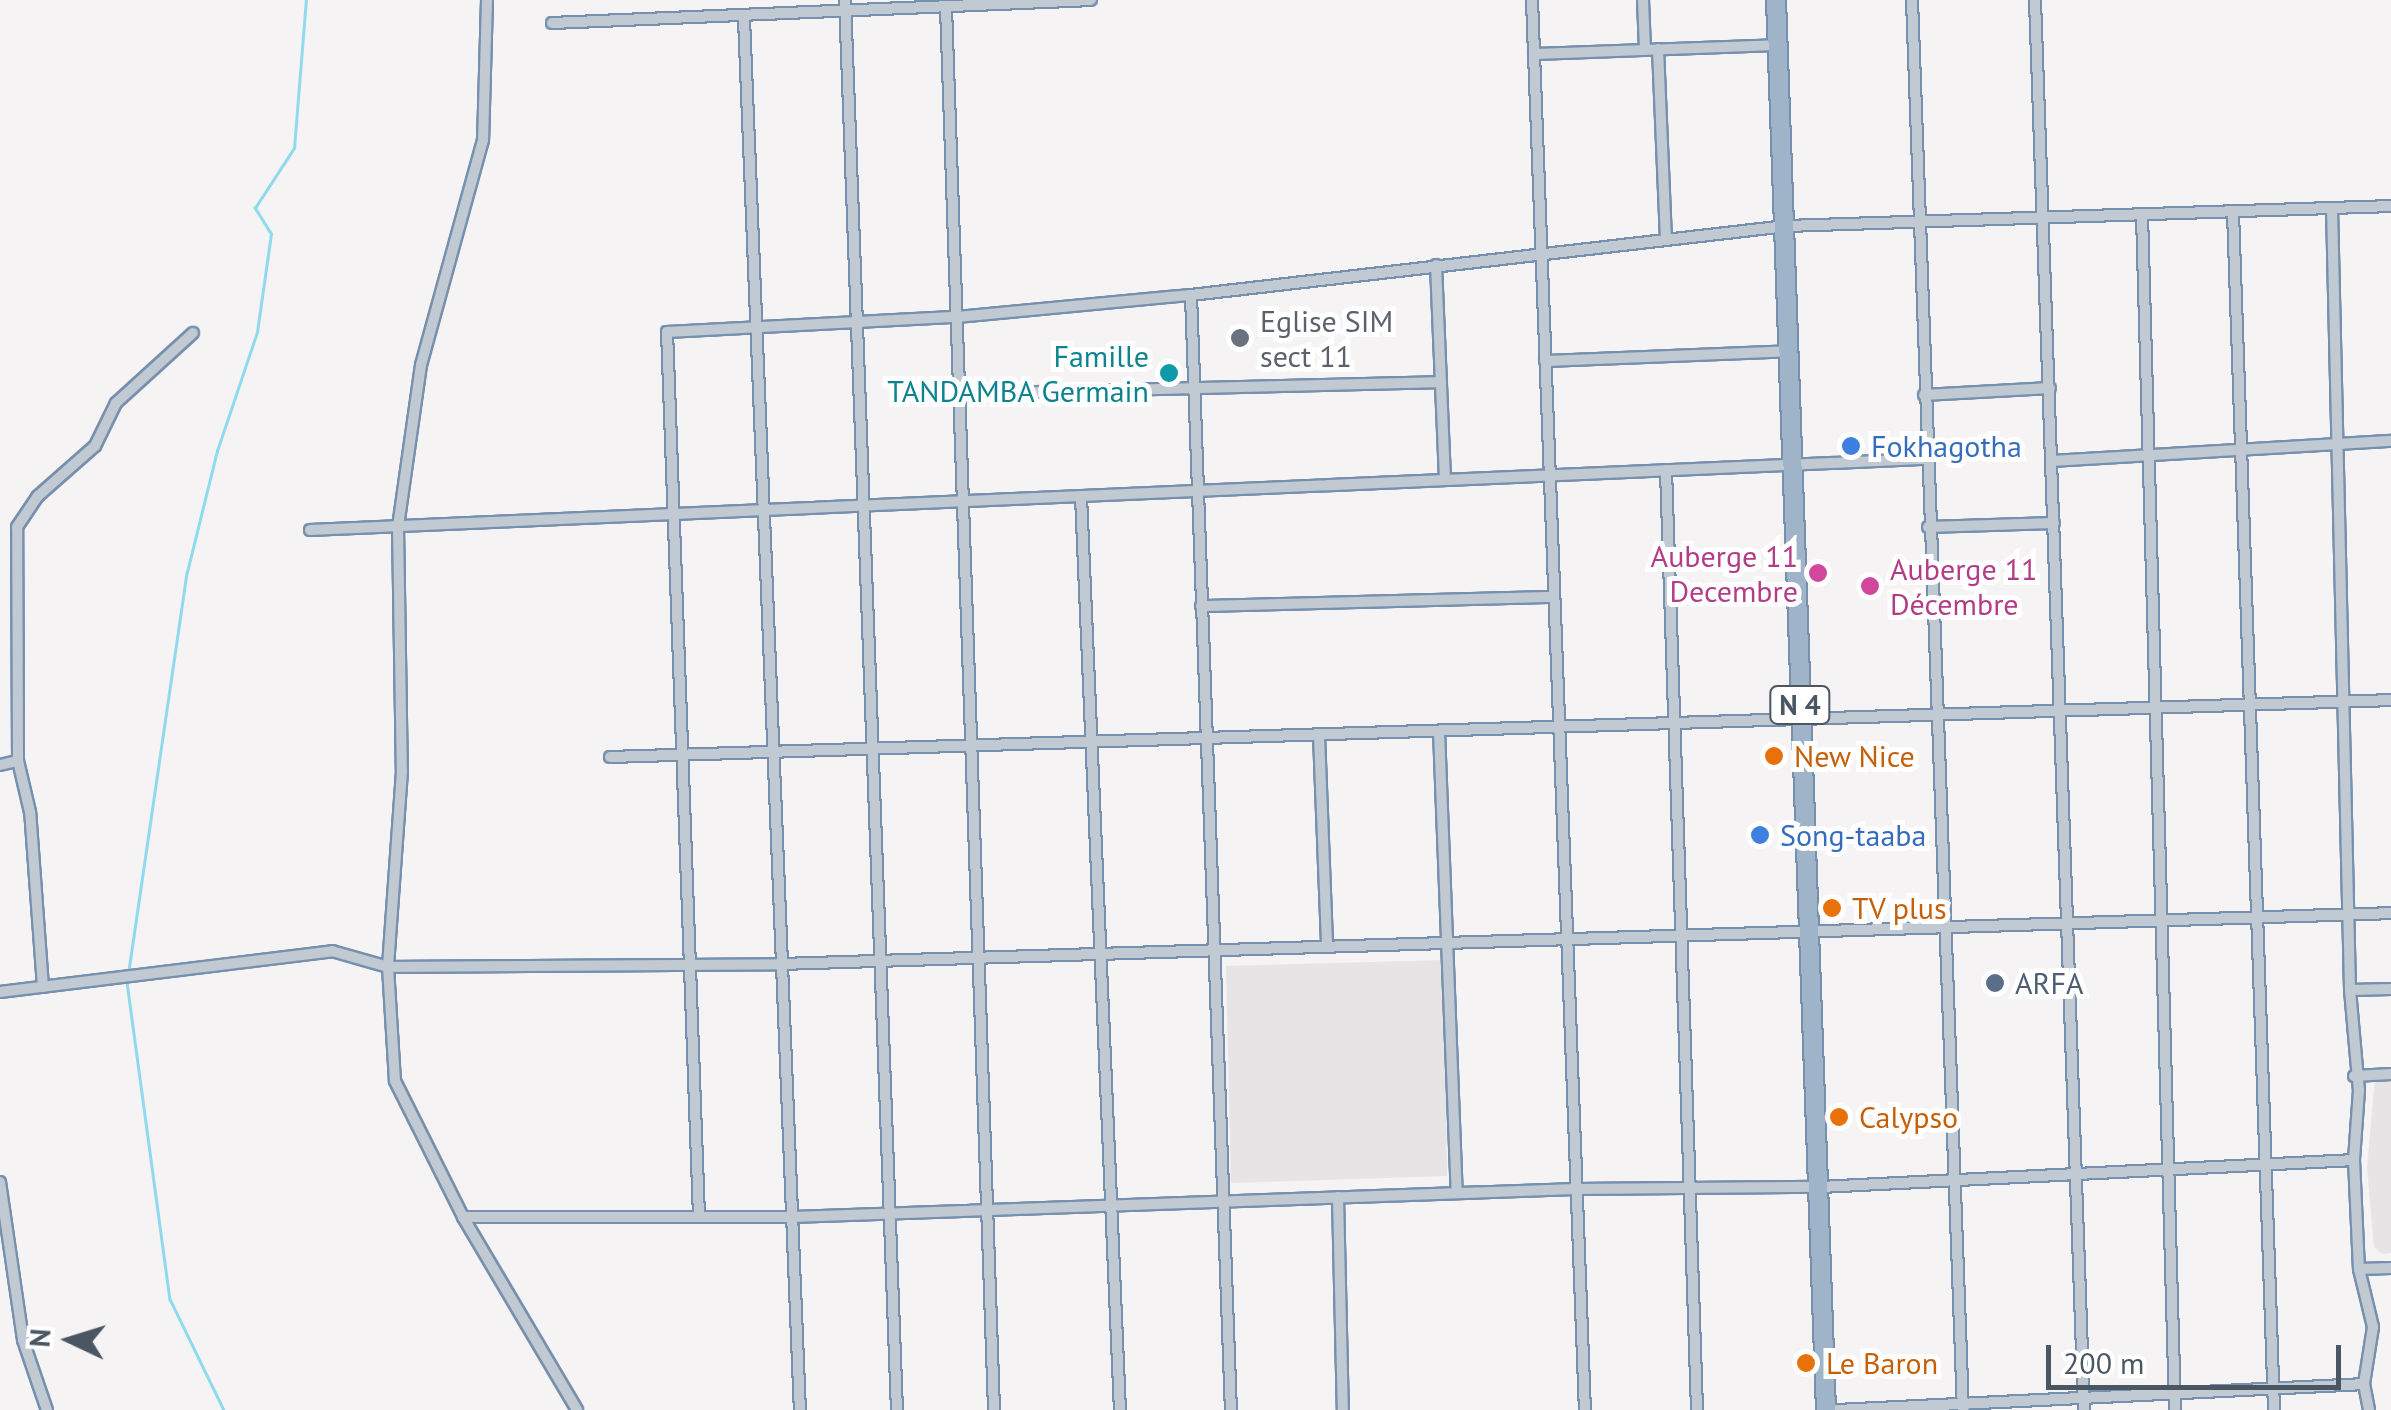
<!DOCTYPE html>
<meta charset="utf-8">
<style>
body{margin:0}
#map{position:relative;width:2391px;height:1410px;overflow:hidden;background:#f5f3f3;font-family:"PT Sans",sans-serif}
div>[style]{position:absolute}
.education>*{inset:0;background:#e6e4e5}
.stream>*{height:2.5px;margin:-1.25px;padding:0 1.25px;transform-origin:1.25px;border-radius:1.25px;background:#90daee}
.roads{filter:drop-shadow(2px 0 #7690ad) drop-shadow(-2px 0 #7690ad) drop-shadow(0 2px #7690ad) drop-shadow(0 -2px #7690ad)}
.minor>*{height:10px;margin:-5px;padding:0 5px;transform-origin:5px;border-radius:5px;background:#c1cad2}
.trunk>*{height:18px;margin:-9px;padding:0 9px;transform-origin:9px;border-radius:9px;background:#9fb4c9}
.dots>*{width:28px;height:28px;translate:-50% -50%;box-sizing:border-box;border:5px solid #fff;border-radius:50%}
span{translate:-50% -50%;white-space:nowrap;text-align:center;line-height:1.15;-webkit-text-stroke:10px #fff;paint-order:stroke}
.shield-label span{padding:2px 8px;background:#fff;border:2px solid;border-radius:8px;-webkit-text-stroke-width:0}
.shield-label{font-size:28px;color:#4a5661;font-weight:700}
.worship-label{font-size:30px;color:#5b616d}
.left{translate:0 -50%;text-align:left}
.culture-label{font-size:30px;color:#0d838f}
.right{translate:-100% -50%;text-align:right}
.shop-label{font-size:30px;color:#366cbe}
.hotel-label{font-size:30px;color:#b23c85}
.food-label{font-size:30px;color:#c56008}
.service-label{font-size:30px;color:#4e5e75}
.north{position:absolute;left:20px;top:1290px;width:100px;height:100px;-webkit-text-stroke:8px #fff;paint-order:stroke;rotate:274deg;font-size:28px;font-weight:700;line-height:40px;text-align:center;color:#4a5661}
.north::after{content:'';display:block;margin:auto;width:35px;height:45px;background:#4a5661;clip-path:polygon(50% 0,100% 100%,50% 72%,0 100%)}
.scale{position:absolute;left:2046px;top:1345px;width:295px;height:45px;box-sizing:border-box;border:5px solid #4a5661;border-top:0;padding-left:12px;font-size:30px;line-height:35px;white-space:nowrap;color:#4a5661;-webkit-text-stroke:8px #fff;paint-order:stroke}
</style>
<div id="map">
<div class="education">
<i style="clip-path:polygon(1444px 960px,1447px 1176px,1231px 1183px,1226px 966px)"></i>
<i style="clip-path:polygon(2391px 1077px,2391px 1253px,2382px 1254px,2374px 1247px,2367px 1168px,2375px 1078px)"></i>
</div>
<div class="stream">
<i style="left:128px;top:974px;width:406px;rotate:-81.7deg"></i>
<i style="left:187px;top:572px;width:125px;rotate:-76.1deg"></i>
<i style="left:217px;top:451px;width:126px;rotate:-71.4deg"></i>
<i style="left:257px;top:332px;width:99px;rotate:-81.9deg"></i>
<i style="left:271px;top:234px;width:31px;rotate:-122deg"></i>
<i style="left:255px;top:208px;width:72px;rotate:-57deg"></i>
<i style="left:294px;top:148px;width:148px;rotate:-85.4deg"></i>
<i style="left:127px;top:982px;width:320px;rotate:82.3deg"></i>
<i style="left:170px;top:1299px;width:123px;rotate:64.1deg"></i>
</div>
<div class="roads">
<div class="minor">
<i style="left:487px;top:0;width:140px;rotate:91.6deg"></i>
<i style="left:483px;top:140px;width:233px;rotate:105.4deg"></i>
<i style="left:421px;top:365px;width:163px;rotate:98.1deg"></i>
<i style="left:398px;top:526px;width:245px;rotate:89.1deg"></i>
<i style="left:402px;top:771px;width:196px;rotate:94.1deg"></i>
<i style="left:388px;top:967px;width:114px;rotate:86.5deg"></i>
<i style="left:395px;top:1081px;width:152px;rotate:63.4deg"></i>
<i style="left:463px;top:1217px;width:224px;rotate:59.4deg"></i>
<i style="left:845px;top:0;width:1411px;rotate:87.89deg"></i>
<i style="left:1532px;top:0;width:1411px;rotate:87.85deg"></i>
<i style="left:1643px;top:0;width:50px;rotate:87.7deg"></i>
<i style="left:1912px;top:0;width:1411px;rotate:87.93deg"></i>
<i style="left:2035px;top:0;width:1411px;rotate:88.01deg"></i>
<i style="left:946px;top:7px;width:1404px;rotate:88.04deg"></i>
<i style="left:744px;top:18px;width:1393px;rotate:87.7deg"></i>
<i style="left:552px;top:23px;width:539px;rotate:-2.44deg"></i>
<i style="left:1658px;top:49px;width:190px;rotate:87.6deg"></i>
<i style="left:1534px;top:54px;width:244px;rotate:-2.1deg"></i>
<i style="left:2332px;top:208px;width:782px;rotate:88.68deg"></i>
<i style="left:2350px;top:990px;width:100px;rotate:84.9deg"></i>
<i style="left:2359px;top:1090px;width:70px;rotate:94.1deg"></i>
<i style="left:2354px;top:1160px;width:109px;rotate:87.4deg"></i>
<i style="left:2359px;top:1269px;width:60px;rotate:76.4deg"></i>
<i style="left:2373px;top:1327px;width:58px;rotate:99deg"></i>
<i style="left:2364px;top:1384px;width:26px;rotate:79deg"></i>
<i style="left:2233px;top:212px;width:1199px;rotate:88.04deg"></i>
<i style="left:2142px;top:214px;width:1196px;rotate:88.42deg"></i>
<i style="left:1436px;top:265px;width:215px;rotate:87.6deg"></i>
<i style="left:1191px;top:295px;width:1116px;rotate:87.95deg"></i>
<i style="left:1545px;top:361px;width:245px;rotate:-2.3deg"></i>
<i style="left:959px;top:394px;width:482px;rotate:-1.4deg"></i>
<i style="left:1924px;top:395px;width:126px;rotate:-3.2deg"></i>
<i style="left:2052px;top:461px;width:340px;rotate:-3.4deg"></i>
<i style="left:1666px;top:470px;width:941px;rotate:88.11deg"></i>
<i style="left:1081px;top:496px;width:915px;rotate:87.56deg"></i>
<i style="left:1928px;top:527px;width:126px;rotate:-1.8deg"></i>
<i style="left:310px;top:530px;width:1618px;rotate:-2.52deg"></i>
<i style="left:1201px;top:606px;width:351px;rotate:-1.5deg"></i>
<i style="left:1439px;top:731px;width:462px;rotate:87.8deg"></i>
<i style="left:1319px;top:735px;width:212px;rotate:87.8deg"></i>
<i style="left:610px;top:757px;width:1782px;rotate:-1.83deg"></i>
<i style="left:0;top:765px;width:18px;rotate:-13deg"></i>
<i style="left:43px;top:987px;width:175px;rotate:-94.2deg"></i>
<i style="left:30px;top:812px;width:52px;rotate:-103.2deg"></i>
<i style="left:18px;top:761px;width:234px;rotate:-90.2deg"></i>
<i style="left:17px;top:527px;width:37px;rotate:-56deg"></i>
<i style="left:38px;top:496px;width:76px;rotate:-41.3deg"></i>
<i style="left:95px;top:446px;width:48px;rotate:-64deg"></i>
<i style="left:116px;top:403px;width:104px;rotate:-42.3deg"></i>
<i style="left:2350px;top:990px;width:41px;rotate:-1.4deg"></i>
<i style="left:0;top:992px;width:335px;rotate:-7deg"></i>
<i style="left:332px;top:951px;width:58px;rotate:15.9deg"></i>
<i style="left:388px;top:967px;width:393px;rotate:-0.4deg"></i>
<i style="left:781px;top:964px;width:1611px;rotate:-1.81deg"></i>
<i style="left:2354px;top:1076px;width:37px;rotate:-3deg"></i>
<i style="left:0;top:1182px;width:160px;rotate:81.7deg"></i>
<i style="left:23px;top:1340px;width:74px;rotate:71.1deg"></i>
<i style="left:1338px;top:1197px;width:213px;rotate:88.7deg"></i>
<i style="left:699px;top:1216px;width:885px;rotate:-92.07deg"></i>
<i style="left:667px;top:332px;width:290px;rotate:-3deg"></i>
<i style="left:957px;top:317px;width:235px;rotate:-5.4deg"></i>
<i style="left:1191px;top:295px;width:599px;rotate:-6.61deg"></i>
<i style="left:1786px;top:226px;width:605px;rotate:-1.89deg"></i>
<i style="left:463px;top:1217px;width:329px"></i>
<i style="left:792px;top:1217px;width:784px;rotate:-2.05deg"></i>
<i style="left:1575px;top:1189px;width:245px;rotate:-0.5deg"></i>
<i style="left:1820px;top:1187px;width:535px;rotate:-2.89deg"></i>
<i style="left:2359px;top:1269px;width:32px;rotate:-2deg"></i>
<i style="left:1837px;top:1410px;width:528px;rotate:-2.82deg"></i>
</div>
<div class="trunk">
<i style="left:1776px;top:0;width:1411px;rotate:87.97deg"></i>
</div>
</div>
<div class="dots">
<i style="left:1240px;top:338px;background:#6b7280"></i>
<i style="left:1169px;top:373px;background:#0f9aa8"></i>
<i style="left:1851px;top:446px;background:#3f7fe0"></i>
<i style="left:1818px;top:573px;background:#d1479c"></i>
<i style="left:1870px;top:586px;background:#d1479c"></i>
<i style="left:1774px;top:756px;background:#e8710a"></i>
<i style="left:1760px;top:835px;background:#3f7fe0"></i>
<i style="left:1832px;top:908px;background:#e8710a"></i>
<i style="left:1995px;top:983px;background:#5c6f8a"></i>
<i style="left:1839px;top:1117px;background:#e8710a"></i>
<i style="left:1806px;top:1363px;background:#e8710a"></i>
</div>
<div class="shield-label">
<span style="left:1800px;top:705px">N 4</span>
</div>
<div class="worship-label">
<span class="left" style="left:1260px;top:338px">Eglise SIM<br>sect 11</span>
</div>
<div class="culture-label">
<span class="right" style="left:1149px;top:373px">Famille<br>TANDAMBA Germain</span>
</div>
<div class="shop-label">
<span class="left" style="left:1871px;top:446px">Fokhagotha</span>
<span class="left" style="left:1780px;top:835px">Song-taaba</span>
</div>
<div class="hotel-label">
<span class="right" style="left:1798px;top:573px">Auberge 11<br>Decembre</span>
<span class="left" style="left:1890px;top:586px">Auberge 11<br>Décembre</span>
</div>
<div class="food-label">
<span class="left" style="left:1794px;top:756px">New Nice</span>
<span class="left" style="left:1852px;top:908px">TV plus</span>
<span class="left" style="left:1859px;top:1117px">Calypso</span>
<span class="left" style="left:1826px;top:1363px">Le Baron</span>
</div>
<div class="service-label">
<span class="left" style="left:2015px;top:983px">ARFA</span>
</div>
<div class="north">N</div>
<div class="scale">200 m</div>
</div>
